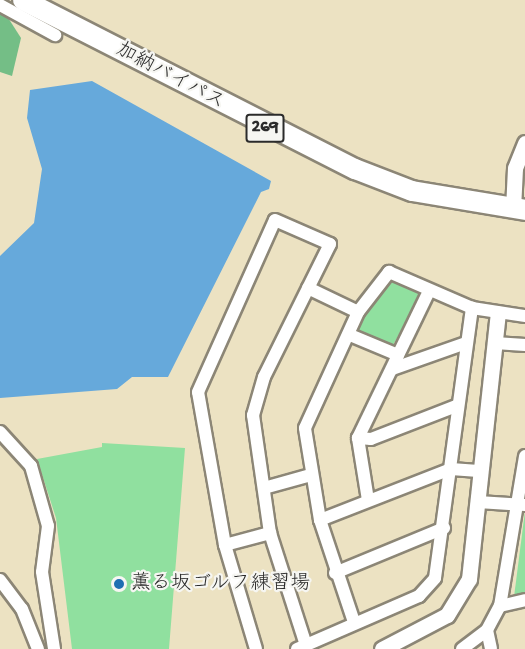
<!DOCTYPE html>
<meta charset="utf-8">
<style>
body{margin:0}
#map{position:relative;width:525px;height:649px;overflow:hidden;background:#ece2c2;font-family:"Gochi Hand","Klee One",sans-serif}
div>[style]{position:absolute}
.green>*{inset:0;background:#90e09f}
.forest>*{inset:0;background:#74be86}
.water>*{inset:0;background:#66a9db}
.roads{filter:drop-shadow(2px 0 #8c8676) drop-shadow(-2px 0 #8c8676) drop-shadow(0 2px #8c8676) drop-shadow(0 -2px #8c8676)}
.minor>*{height:12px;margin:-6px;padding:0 6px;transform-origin:6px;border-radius:6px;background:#fff}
.tertiary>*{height:15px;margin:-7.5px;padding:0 7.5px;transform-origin:7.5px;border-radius:7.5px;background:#fff}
.trunk>*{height:20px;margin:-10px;padding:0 10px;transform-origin:10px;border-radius:10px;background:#fff}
.dots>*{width:16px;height:16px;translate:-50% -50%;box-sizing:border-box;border:3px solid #f6f6f2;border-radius:50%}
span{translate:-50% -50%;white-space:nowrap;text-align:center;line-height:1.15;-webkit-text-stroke:4.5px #f6f6f2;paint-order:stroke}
.shield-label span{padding:2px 4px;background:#f6f6f2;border:2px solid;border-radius:4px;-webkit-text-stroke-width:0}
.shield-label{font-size:18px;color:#2b2b2b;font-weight:700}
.street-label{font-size:20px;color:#2b2b2b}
.poi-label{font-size:20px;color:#2b2b2b}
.left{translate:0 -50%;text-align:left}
</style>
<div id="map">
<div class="green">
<i style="clip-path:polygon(392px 277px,423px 291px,392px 347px,358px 333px,359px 319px)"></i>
<i style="clip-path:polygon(102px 443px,185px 448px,169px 649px,72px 649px,56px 518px,37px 459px,102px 447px)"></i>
<i style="clip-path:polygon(525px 511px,525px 595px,514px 597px)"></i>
</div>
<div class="forest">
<i style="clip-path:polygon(5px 13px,21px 38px,12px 76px,0 72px,0 14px)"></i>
</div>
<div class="water">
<i style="clip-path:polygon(92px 81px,271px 181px,269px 189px,261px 192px,168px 377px,132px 377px,117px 389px,0 398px,0 256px,34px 223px,42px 169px,27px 118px,30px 90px)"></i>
</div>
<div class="roads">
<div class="minor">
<i style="left:0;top:5px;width:63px;rotate:28.6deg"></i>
<i style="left:308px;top:288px;width:55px;rotate:25.6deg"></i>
<i style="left:350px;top:335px;width:52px;rotate:22.6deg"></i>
<i style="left:495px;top:343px;width:30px;rotate:4deg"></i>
<i style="left:392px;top:369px;width:78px;rotate:-19.4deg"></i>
<i style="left:0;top:432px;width:46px;rotate:47.6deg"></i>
<i style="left:31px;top:466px;width:62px;rotate:74.2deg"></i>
<i style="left:48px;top:526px;width:46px;rotate:97.4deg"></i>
<i style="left:42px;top:572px;width:78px;rotate:81.1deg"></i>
<i style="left:358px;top:438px;width:13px;rotate:4deg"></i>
<i style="left:371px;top:439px;width:91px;rotate:-21.2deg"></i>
<i style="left:264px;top:488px;width:49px;rotate:-15.5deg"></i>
<i style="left:368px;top:500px;width:63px;rotate:-99.2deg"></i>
<i style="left:358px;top:438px;width:163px;rotate:-64.2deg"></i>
<i style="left:478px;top:502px;width:47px;rotate:3.7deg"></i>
<i style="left:320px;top:520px;width:141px;rotate:-21.3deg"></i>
<i style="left:451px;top:469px;width:31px;rotate:4deg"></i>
<i style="left:225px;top:545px;width:47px;rotate:-14.9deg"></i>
<i style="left:335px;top:573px;width:118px;rotate:-22.4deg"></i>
<i style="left:0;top:580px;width:36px;rotate:53deg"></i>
<i style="left:22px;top:609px;width:43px;rotate:68.2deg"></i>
<i style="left:500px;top:606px;width:26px;rotate:-13deg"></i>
<i style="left:354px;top:622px;width:108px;rotate:-108.4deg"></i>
<i style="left:320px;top:520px;width:93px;rotate:-99.3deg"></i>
<i style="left:305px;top:428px;width:128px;rotate:-65.4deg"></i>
<i style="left:358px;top:312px;width:51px;rotate:-52.2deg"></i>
<i style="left:389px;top:272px;width:90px;rotate:23.4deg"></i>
<i style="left:472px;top:308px;width:54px;rotate:8.6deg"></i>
<i style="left:487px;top:630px;width:19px;rotate:78deg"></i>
<i style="left:256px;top:649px;width:109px;rotate:-106.6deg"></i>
<i style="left:225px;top:545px;width:155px;rotate:-100deg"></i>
<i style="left:198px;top:392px;width:188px;rotate:-65.9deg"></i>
<i style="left:275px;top:220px;width:60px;rotate:23.6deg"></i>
<i style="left:330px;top:244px;width:148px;rotate:116.4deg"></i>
<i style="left:264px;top:377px;width:40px;rotate:106deg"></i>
<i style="left:253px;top:415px;width:119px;rotate:81.8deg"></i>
<i style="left:270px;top:533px;width:118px;rotate:72.2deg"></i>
<i style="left:297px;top:649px;width:133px;rotate:-23.5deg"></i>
<i style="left:419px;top:596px;width:24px;rotate:-48deg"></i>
<i style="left:435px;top:578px;width:273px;rotate:-82.2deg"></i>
<i style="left:462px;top:649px;width:31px;rotate:-37deg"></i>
<i style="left:487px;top:630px;width:27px;rotate:-62deg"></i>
<i style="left:500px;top:606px;width:152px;rotate:-80.5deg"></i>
</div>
<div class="tertiary">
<i style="left:513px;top:209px;width:41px;rotate:-87.2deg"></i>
<i style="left:515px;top:168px;width:27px;rotate:-68deg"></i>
<i style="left:382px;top:649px;width:73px;rotate:-27.6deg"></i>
<i style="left:447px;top:615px;width:42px;rotate:-58.6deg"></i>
<i style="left:469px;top:579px;width:267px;rotate:-83.8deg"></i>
</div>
<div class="trunk">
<i style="left:23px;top:0;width:373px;rotate:27deg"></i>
<i style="left:355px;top:169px;width:61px;rotate:21.1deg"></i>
<i style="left:412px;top:191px;width:115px;rotate:9.5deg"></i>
</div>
</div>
<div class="dots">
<i style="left:119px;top:584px;background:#1f6fb2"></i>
</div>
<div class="shield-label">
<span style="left:265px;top:128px">269</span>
</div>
<div class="street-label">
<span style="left:170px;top:77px;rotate:28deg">加納バイパス</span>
</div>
<div class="poi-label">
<span class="left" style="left:131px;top:584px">薫る坂ゴルフ練習場</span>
</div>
</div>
